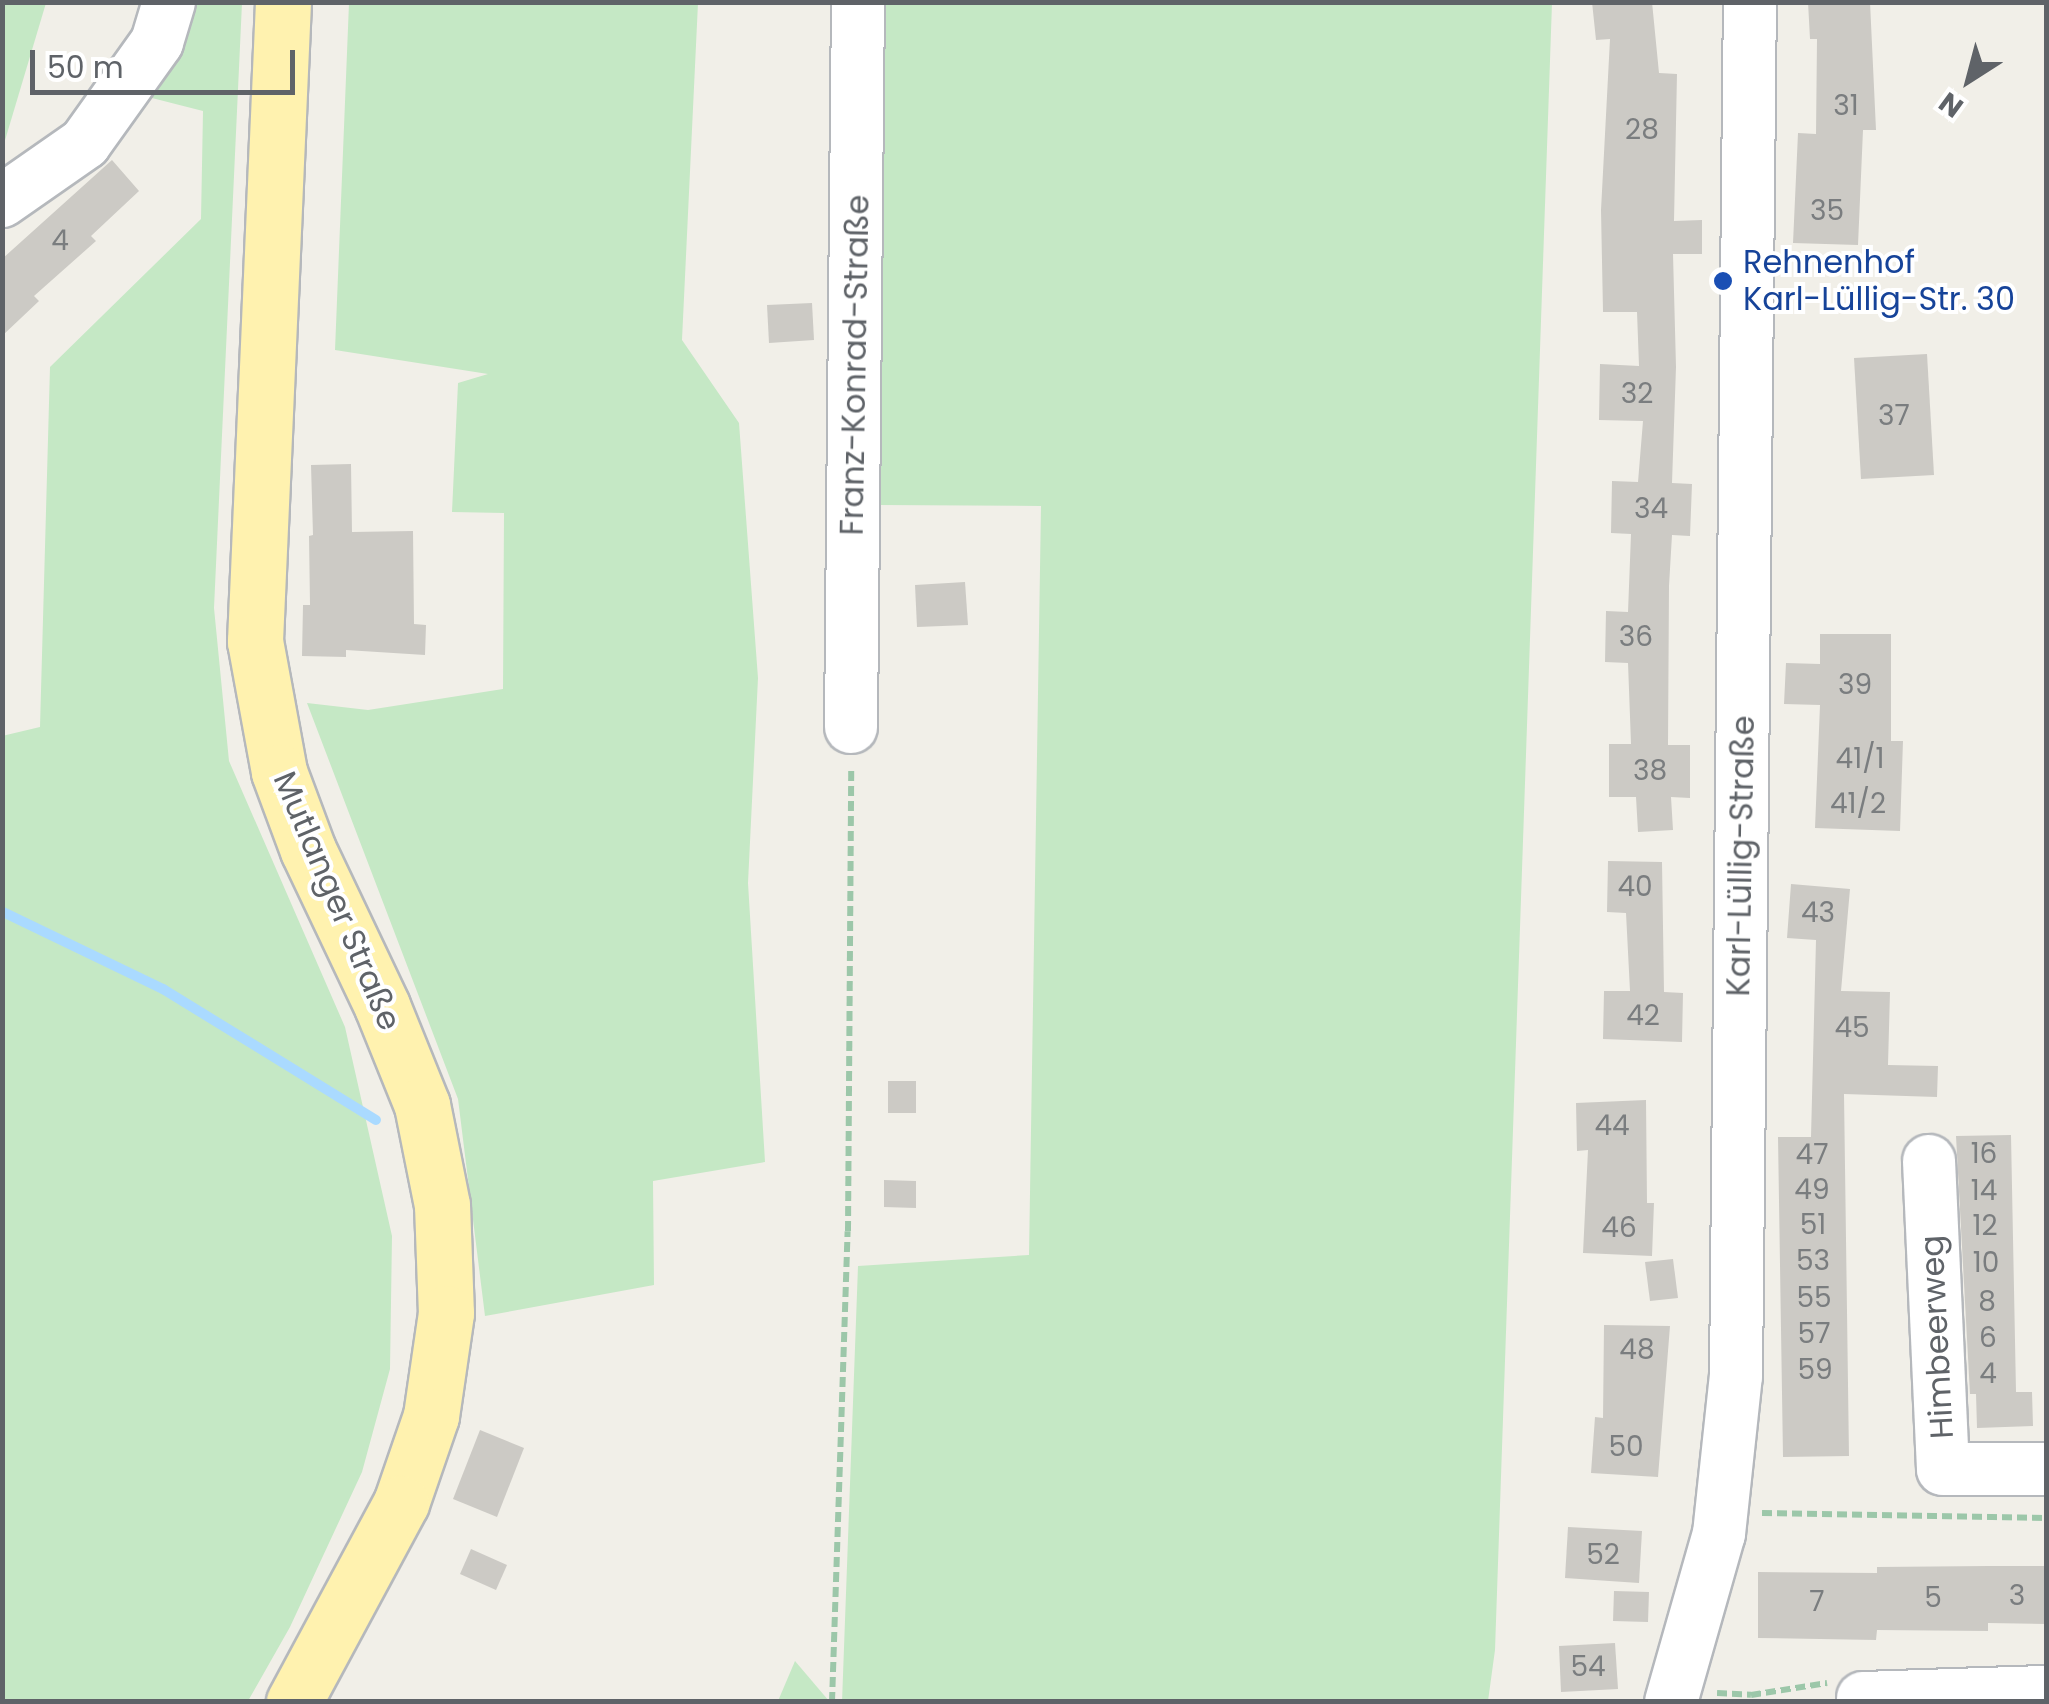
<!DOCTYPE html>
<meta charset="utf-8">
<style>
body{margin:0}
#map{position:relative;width:2049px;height:1704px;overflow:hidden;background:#f1efe8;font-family:Poppins,sans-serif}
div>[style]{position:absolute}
.green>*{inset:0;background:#c5e8c5}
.stream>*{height:10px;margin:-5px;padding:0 5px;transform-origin:5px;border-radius:5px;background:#aadaff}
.building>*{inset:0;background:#cccac5}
.path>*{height:6px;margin-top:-3px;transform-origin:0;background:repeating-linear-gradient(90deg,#9cc7a9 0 10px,transparent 0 15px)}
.roads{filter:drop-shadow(2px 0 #b5b8bc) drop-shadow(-2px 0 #b5b8bc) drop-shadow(0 2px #b5b8bc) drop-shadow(0 -2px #b5b8bc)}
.minor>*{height:52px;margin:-26px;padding:0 26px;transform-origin:26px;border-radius:26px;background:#fff}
.major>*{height:55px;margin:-27.5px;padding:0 27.5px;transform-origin:27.5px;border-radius:27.5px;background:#fff2af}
.dots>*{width:28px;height:28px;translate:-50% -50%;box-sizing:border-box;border:5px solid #fff;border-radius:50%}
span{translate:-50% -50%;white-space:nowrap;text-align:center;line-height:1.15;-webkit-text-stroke:8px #fff;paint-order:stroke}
.number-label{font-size:28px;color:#7a7d7f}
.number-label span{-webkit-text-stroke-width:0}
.transit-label{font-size:32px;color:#164399}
.left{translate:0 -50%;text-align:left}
.street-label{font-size:32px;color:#5f6368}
.frame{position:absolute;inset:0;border:5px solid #5f6368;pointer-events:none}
.north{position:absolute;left:1919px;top:30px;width:100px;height:100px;-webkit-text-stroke:8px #fff;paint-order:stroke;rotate:216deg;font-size:28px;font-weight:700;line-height:40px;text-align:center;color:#5f6368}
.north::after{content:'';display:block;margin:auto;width:35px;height:45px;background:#5f6368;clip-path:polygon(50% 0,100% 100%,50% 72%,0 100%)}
.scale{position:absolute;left:30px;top:50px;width:265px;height:45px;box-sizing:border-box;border:5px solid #5f6368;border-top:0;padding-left:12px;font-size:30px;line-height:35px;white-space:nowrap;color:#5f6368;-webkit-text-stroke:8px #fff;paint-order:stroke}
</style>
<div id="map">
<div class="green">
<i style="clip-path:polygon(3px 2px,46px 3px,3px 147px,2px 3px)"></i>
<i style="clip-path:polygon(185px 3px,242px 3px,214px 608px,229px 761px,345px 1027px,392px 1236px,390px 1369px,362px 1472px,290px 1627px,248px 1701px,3px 1701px,2px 736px,40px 727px,50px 367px,201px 219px,203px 111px,148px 97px)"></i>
<i style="clip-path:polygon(349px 3px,698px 3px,682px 340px,739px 423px,758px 678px,748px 883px,765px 1162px,653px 1181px,654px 1285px,485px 1316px,458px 1099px,307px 703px,368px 710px,503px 689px,504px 513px,452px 512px,458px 383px,488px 374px,335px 350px)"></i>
<i style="clip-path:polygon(874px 3px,1552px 3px,1495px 1650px,1488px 1701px,842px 1702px,858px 1266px,1029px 1255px,1041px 506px,878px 505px)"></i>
<i style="clip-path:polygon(795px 1661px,829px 1701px,778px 1701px)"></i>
</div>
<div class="stream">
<i style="left:3px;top:912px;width:178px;rotate:25.7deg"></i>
<i style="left:163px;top:989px;width:250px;rotate:31.6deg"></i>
</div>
<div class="building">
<i style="clip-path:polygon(1592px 2px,1652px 2px,1659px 73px,1677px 74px,1674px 221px,1702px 220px,1702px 254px,1673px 254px,1676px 367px,1672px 483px,1692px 484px,1690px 536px,1672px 535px,1669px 586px,1668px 745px,1690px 745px,1690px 798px,1671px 797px,1673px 830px,1638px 832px,1636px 797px,1609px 797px,1609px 744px,1631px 744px,1628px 663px,1605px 662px,1606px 611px,1628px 612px,1631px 534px,1611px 533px,1612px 481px,1638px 482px,1643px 421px,1599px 420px,1600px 364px,1639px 366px,1637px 312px,1603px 312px,1601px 210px,1610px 39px,1596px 40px)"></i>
<i style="clip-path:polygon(1808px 2px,1870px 2px,1876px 130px,1863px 130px,1858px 245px,1793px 243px,1798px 133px,1816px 134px,1817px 39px,1810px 39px)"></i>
<i style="clip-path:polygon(112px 160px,139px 191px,91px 236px,96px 241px,34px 296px,39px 301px,2px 336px,2px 259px)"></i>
<i style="clip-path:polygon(812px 303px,814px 340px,769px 343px,767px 305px)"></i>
<i style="clip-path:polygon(1927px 354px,1934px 475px,1861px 479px,1854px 358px)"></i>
<i style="clip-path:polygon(351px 464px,352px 532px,413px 531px,414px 624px,426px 625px,425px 655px,346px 650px,346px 657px,302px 656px,303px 605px,310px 605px,309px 536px,313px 535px,311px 465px)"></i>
<i style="clip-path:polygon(965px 582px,968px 625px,917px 627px,915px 585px)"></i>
<i style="clip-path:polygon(1820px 634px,1891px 634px,1891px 741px,1903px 741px,1900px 831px,1815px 828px,1820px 705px,1784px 704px,1786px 663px,1820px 664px)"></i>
<i style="clip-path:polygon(1608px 861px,1662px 862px,1664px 992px,1683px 993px,1682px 1042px,1603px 1039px,1604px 991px,1630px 991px,1626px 913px,1607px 912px)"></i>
<i style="clip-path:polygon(1791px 884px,1850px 889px,1841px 991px,1890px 992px,1888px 1065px,1938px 1066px,1937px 1097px,1844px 1094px,1849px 1456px,1783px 1457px,1778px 1137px,1811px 1137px,1816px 940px,1787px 938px)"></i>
<i style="clip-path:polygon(888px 1081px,916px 1081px,916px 1113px,888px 1113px)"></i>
<i style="clip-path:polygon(1646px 1100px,1647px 1203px,1654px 1203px,1652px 1256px,1583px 1253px,1588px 1150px,1577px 1151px,1576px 1103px)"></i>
<i style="clip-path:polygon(2011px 1135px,2016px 1392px,2032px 1392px,2033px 1426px,1977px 1428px,1976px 1394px,1970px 1394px,1956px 1136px)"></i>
<i style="clip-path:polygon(884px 1180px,916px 1181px,916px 1208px,884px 1207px)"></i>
<i style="clip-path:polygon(1673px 1259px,1678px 1298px,1650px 1301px,1645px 1262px)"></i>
<i style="clip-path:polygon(1604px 1325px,1670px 1326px,1658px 1477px,1591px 1473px,1595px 1417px,1603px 1418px)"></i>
<i style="clip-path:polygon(480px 1430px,524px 1448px,497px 1517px,453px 1499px)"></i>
<i style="clip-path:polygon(1568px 1527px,1642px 1531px,1639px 1583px,1565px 1578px)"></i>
<i style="clip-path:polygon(471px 1549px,507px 1565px,496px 1590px,460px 1574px)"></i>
<i style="clip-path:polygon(1989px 1566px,2046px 1566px,2046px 1624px,1988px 1623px,1988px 1631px,1877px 1630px,1876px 1640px,1758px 1638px,1758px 1572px,1877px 1573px,1877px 1567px)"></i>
<i style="clip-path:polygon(1614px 1591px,1649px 1592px,1648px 1622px,1613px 1621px)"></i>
<i style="clip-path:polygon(1615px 1643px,1618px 1689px,1561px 1692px,1559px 1646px)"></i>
</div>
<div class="path">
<i style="left:1762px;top:1513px;width:284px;rotate:1deg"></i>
<i style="left:1717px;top:1693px;width:34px;rotate:3deg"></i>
<i style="left:1751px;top:1695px;width:77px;rotate:-9deg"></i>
<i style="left:832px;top:1702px;width:471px;rotate:-88.1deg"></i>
<i style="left:848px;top:1231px;width:463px;rotate:-89.6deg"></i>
</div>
<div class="roads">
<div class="minor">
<i style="left:2px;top:201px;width:101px;rotate:-34.9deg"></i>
<i style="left:85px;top:143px;width:124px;rotate:-54.5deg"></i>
<i style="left:157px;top:42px;width:42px;rotate:-73.3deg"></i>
<i style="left:851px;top:727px;width:725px;rotate:-89.45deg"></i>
<i style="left:1929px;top:1161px;width:308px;rotate:87.4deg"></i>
<i style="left:1943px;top:1469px;width:103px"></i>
<i style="left:1863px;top:1698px;width:183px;rotate:-1.9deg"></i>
<i style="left:1671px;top:1702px;width:175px;rotate:-74.1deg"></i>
<i style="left:1719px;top:1534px;width:159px;rotate:-83.9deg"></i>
<i style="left:1736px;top:1376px;width:1374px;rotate:-89.42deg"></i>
</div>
<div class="major">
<i style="left:283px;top:2px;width:640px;rotate:92.51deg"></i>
<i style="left:255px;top:641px;width:133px;rotate:79.6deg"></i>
<i style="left:279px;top:772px;width:83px;rotate:69.6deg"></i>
<i style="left:308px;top:850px;width:173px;rotate:64.6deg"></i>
<i style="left:382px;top:1006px;width:107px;rotate:68deg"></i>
<i style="left:422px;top:1105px;width:102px;rotate:78.7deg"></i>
<i style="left:442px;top:1205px;width:108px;rotate:87.9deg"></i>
<i style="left:446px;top:1313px;width:104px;rotate:98.3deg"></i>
<i style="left:431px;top:1416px;width:92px;rotate:109deg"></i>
<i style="left:401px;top:1503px;width:226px;rotate:118.3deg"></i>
</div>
</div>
<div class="dots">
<i style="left:1723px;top:281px;background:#1a4fb4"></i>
</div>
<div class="number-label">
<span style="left:1846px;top:106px">31</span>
<span style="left:1642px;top:130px">28</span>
<span style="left:1827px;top:211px">35</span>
<span style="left:60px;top:241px">4</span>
<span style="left:1637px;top:394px">32</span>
<span style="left:1894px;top:416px">37</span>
<span style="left:1651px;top:509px">34</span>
<span style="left:1636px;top:637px">36</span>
<span style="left:1855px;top:685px">39</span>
<span style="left:1860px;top:759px">41/1</span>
<span style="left:1650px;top:771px">38</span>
<span style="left:1858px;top:804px">41/2</span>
<span style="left:1635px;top:887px">40</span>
<span style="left:1818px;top:913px">43</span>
<span style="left:1643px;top:1016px">42</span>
<span style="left:1852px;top:1028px">45</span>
<span style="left:1612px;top:1126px">44</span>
<span style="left:1984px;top:1154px">16</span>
<span style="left:1812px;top:1155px">47</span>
<span style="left:1812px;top:1190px">49</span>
<span style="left:1984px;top:1191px">14</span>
<span style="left:1813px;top:1225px">51</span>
<span style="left:1985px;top:1226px">12</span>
<span style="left:1619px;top:1228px">46</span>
<span style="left:1813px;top:1261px">53</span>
<span style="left:1986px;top:1263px">10</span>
<span style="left:1814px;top:1298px">55</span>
<span style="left:1987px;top:1302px">8</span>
<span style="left:1814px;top:1334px">57</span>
<span style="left:1988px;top:1338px">6</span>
<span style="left:1637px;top:1350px">48</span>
<span style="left:1815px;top:1370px">59</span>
<span style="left:1988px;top:1374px">4</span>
<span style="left:1626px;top:1447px">50</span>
<span style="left:1603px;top:1555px">52</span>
<span style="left:2017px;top:1596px">3</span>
<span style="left:1933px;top:1598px">5</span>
<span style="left:1817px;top:1602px">7</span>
<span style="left:1588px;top:1667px">54</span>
</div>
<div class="transit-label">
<span class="left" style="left:1743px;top:281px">Rehnenhof<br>Karl-Lüllig-Str. 30</span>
</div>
<div class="street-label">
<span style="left:855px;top:365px;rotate:-89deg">Franz-Konrad-Straße</span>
<span style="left:1741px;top:856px;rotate:-89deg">Karl-Lüllig-Straße</span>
<span style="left:337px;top:901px;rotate:67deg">Mutlanger Straße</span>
<span style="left:1937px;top:1337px;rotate:-93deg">Himbeerweg</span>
</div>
<div class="frame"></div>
<div class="north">N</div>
<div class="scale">50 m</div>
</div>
